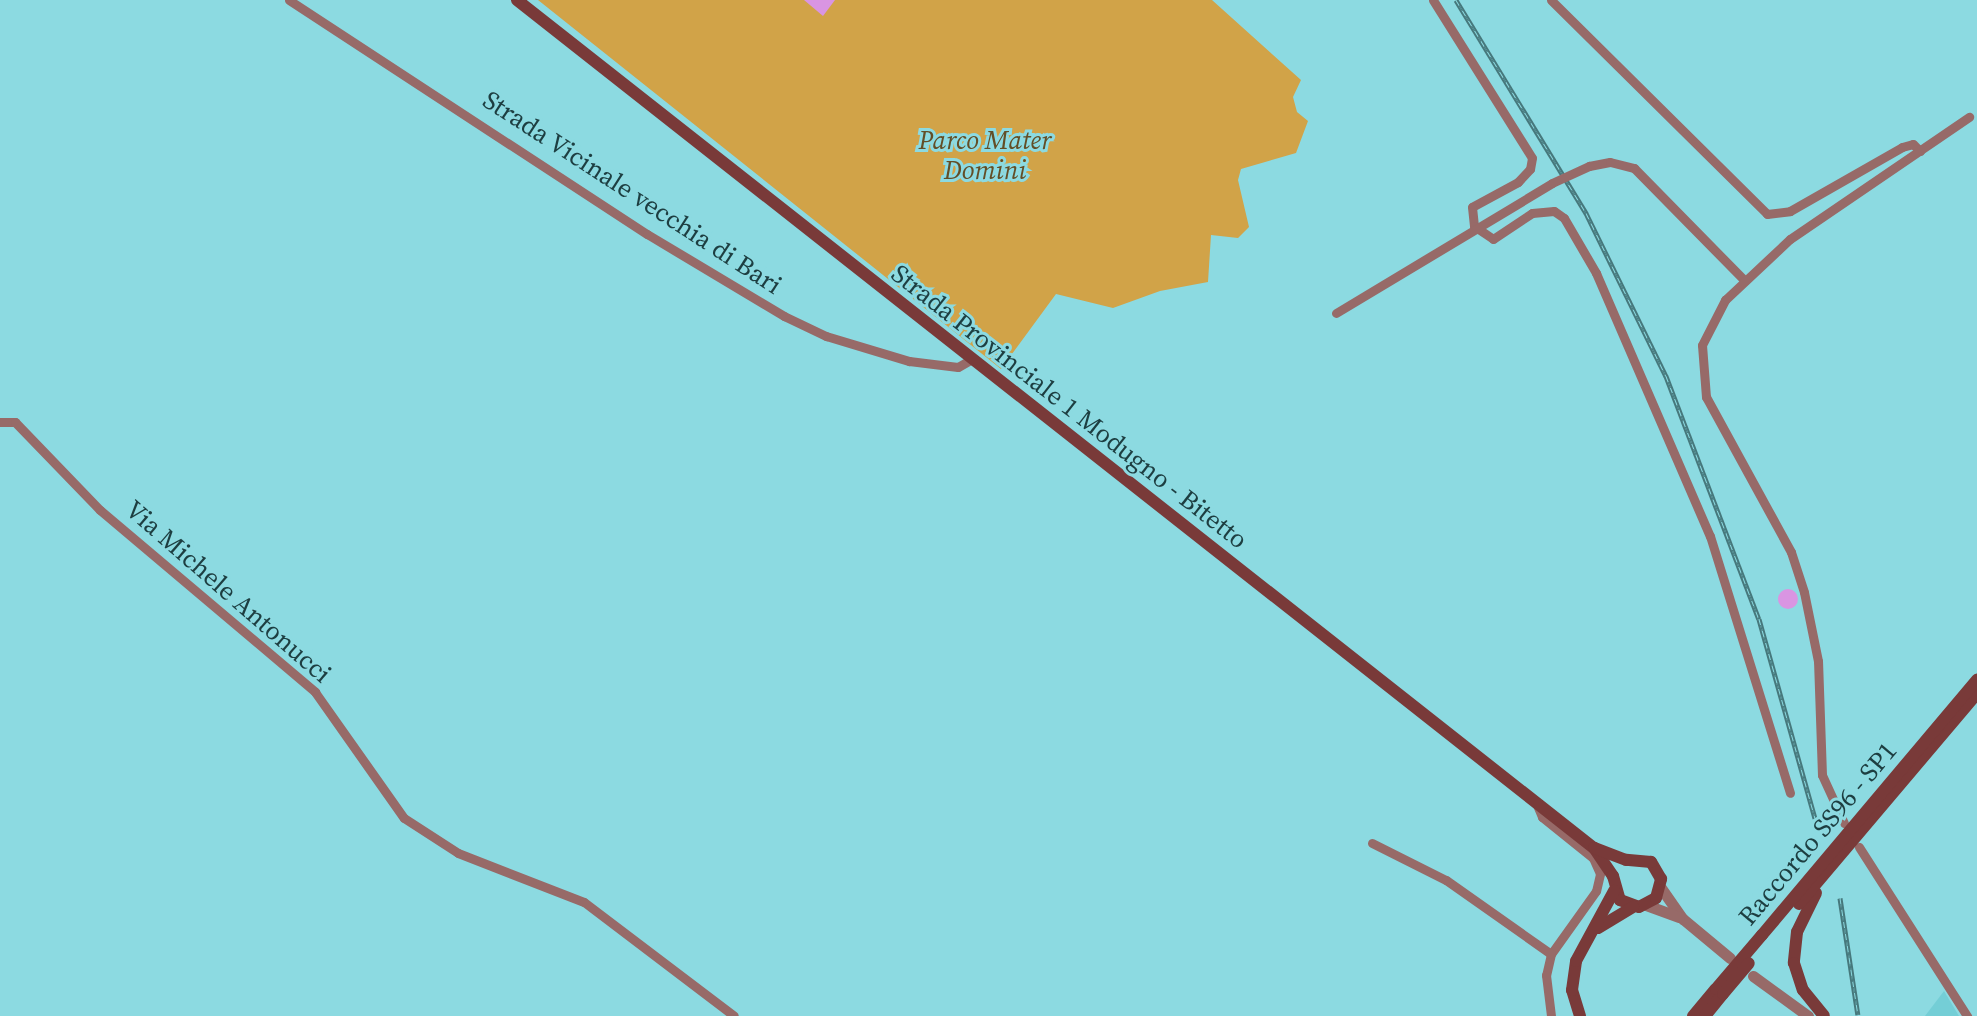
<!DOCTYPE html>
<style>
body{margin:0}
#map{position:relative;width:1977px;height:1016px;overflow:hidden;background:#8cdae1;font-family:"Source Serif 4",serif}
div>[style]{position:absolute}
.built>*{inset:0;background:#74ced6}
.green>*{inset:0;background:#d1a348}
.water>*{inset:0;background:#d995e2}
.round{border-radius:50%}
.minor>*{height:9px;margin:-4.5px;padding:0 4.5px;transform-origin:4.5px;border-radius:4.5px;background:#976a68}
.tertiary>*{height:11px;margin:-5.5px;padding:0 5.5px;transform-origin:5.5px;border-radius:5.5px;background:#976a68}
.secondary>*{height:12px;margin:-6px;padding:0 6px;transform-origin:6px;border-radius:6px;background:#793a39}
.rail>*{height:5px;margin-top:-2.5px;transform-origin:0;background:repeating-linear-gradient(90deg,#8cdae1 0 6px,#46787c 0 12px);box-sizing:border-box;border-block:2px solid #46787c}
.minor-bridge>*{height:9px;margin:-4.5px;padding:0 4.5px;transform-origin:4.5px;border-radius:4.5px;background:#976a68}
.secondary-bridge>*{height:12px;margin:-6px;padding:0 6px;transform-origin:6px;border-radius:6px;background:#793a39}
span{translate:-50% -50%;white-space:nowrap;text-align:center;line-height:1.15;-webkit-text-stroke:6px #8cdae1;paint-order:stroke}
.park-label{font-size:26px;color:#634e26;font-style:italic}
.street-label{font-size:26px;color:#1d3e41}
</style>
<div id="map">
<div class="built">
<i style="clip-path:polygon(1944px 991px,1959px 1016px,1925px 1016px)"></i>
</div>
<div class="green">
<i style="clip-path:polygon(538px 0,1212px 0,1301px 80px,1293px 97px,1297px 112px,1308px 121px,1296px 153px,1241px 169px,1238px 180px,1249px 227px,1238px 238px,1211px 235px,1208px 282px,1160px 291px,1113px 308px,1056px 294px,1001px 369px)"></i>
</div>
<div class="water">
<i style="clip-path:polygon(804px 0,835px 0,823px 16px)"></i>
<i class="round" style="left:1778px;top:589px;width:20px;height:20px"></i>
</div>
<div class="minor">
<i style="left:289px;top:0;width:428px;rotate:33.2deg"></i>
<i style="left:647px;top:234px;width:160px;rotate:30.9deg"></i>
<i style="left:784px;top:316px;width:47px;rotate:25.5deg"></i>
<i style="left:826px;top:336px;width:87px;rotate:16.8deg"></i>
<i style="left:909px;top:361px;width:49px;rotate:7deg"></i>
<i style="left:958px;top:367px;width:16px;rotate:-30deg"></i>
<i style="left:1433px;top:0;width:186px;rotate:57.9deg"></i>
<i style="left:1532px;top:158px;width:11px;rotate:100deg"></i>
<i style="left:1530px;top:169px;width:18px;rotate:133deg"></i>
<i style="left:1518px;top:182px;width:52px;rotate:151.5deg"></i>
<i style="left:1472px;top:207px;width:19px;rotate:84deg"></i>
<i style="left:1474px;top:226px;width:23px;rotate:34deg"></i>
<i style="left:1493px;top:239px;width:47px;rotate:-33.7deg"></i>
<i style="left:1532px;top:213px;width:22px;rotate:-5deg"></i>
<i style="left:1554px;top:211px;width:12px;rotate:35deg"></i>
<i style="left:1564px;top:218px;width:64px;rotate:59.8deg"></i>
<i style="left:1596px;top:273px;width:287px;rotate:66.6deg"></i>
<i style="left:1710px;top:536px;width:269px;rotate:72.7deg"></i>
<i style="left:1551px;top:0;width:304px;rotate:44.7deg"></i>
<i style="left:1767px;top:214px;width:23px;rotate:-7deg"></i>
<i style="left:1790px;top:211px;width:129px;rotate:-29.7deg"></i>
<i style="left:1902px;top:147px;width:11px;rotate:-15deg"></i>
<i style="left:1913px;top:144px;width:10px;rotate:45deg"></i>
<i style="left:1589px;top:166px;width:21px;rotate:-11deg"></i>
<i style="left:1610px;top:162px;width:25px;rotate:14deg"></i>
<i style="left:1634px;top:168px;width:158px;rotate:45.5deg"></i>
<i style="left:1336px;top:313px;width:252px;rotate:-31deg"></i>
<i style="left:0;top:422px;width:15px"></i>
<i style="left:15px;top:422px;width:122px;rotate:46deg"></i>
<i style="left:100px;top:510px;width:282px;rotate:40.2deg"></i>
<i style="left:315px;top:692px;width:154px;rotate:54.8deg"></i>
<i style="left:404px;top:818px;width:64px;rotate:32.9deg"></i>
<i style="left:458px;top:853px;width:135px;rotate:21.3deg"></i>
<i style="left:584px;top:902px;width:188px;rotate:37.2deg"></i>
<i style="left:1537px;top:805px;width:13px;rotate:67deg"></i>
<i style="left:1542px;top:817px;width:65px;rotate:38.8deg"></i>
<i style="left:1593px;top:858px;width:17px;rotate:66deg"></i>
<i style="left:1600px;top:874px;width:17px;rotate:103deg"></i>
<i style="left:1596px;top:891px;width:77px;rotate:125.5deg"></i>
<i style="left:1551px;top:954px;width:22px;rotate:103deg"></i>
<i style="left:1546px;top:975px;width:41px;rotate:83deg"></i>
<i style="left:1844px;top:823px;width:53px;rotate:-114.6deg"></i>
<i style="left:1822px;top:775px;width:114px;rotate:-92deg"></i>
<i style="left:1818px;top:661px;width:70px;rotate:-101.5deg"></i>
<i style="left:1804px;top:592px;width:42px;rotate:-108deg"></i>
<i style="left:1791px;top:552px;width:177px;rotate:-118.7deg"></i>
<i style="left:1706px;top:397px;width:52px;rotate:-94.4deg"></i>
<i style="left:1702px;top:345px;width:51px;rotate:-62.9deg"></i>
<i style="left:1725px;top:300px;width:89px;rotate:-43.2deg"></i>
<i style="left:1790px;top:239px;width:217px;rotate:-34.3deg"></i>
<i style="left:1372px;top:843px;width:83px;rotate:26.6deg"></i>
<i style="left:1446px;top:880px;width:128px;rotate:35.2deg"></i>
<i style="left:1859px;top:847px;width:201px;rotate:57.4deg"></i>
</div>
<div class="tertiary">
<i style="left:1661px;top:888px;width:38px;rotate:55deg"></i>
<i style="left:1683px;top:919px;width:61px;rotate:39.7deg"></i>
<i style="left:1646px;top:905px;width:35px;rotate:20deg"></i>
<i style="left:1753px;top:976px;width:68px;rotate:36deg"></i>
</div>
<div class="secondary">
<i style="left:517px;top:0;width:1371px;rotate:38.22deg"></i>
<i style="left:1594px;top:848px;width:34px;rotate:56deg"></i>
<i style="left:1613px;top:876px;width:25px;rotate:74deg"></i>
<i style="left:1620px;top:900px;width:20px;rotate:20deg"></i>
<i style="left:1639px;top:907px;width:19px;rotate:-28deg"></i>
<i style="left:1656px;top:898px;width:20px;rotate:-75deg"></i>
<i style="left:1661px;top:879px;width:20px;rotate:-120deg"></i>
<i style="left:1651px;top:862px;width:25px;rotate:-175deg"></i>
<i style="left:1626px;top:860px;width:34px;rotate:-159deg"></i>
<i style="left:1816px;top:893px;width:43px;rotate:116deg"></i>
<i style="left:1797px;top:932px;width:31px;rotate:96deg"></i>
<i style="left:1794px;top:963px;width:28px;rotate:72deg"></i>
<i style="left:1803px;top:990px;width:33px;rotate:51deg"></i>
<i style="left:1799px;top:904px;width:276px;rotate:-49.8deg"></i>
<i style="left:1598px;top:928px;width:41px;rotate:-31deg"></i>
<i style="left:1762px;top:935px;width:334px;rotate:-49.9deg"></i>
<i style="left:1580px;top:1016px;width:27px;rotate:-107deg"></i>
<i style="left:1572px;top:990px;width:29px;rotate:-82deg"></i>
<i style="left:1576px;top:961px;width:80px;rotate:-61.5deg"></i>
<i style="left:1693px;top:1016px;width:35px;rotate:-50deg"></i>
<i style="left:1705px;top:1016px;width:28px;rotate:-51deg"></i>
</div>
<div class="rail">
<i style="left:1456px;top:0;width:250px;rotate:58.6deg"></i>
<i style="left:1586px;top:213px;width:182px;rotate:63.9deg"></i>
<i style="left:1666px;top:376px;width:260px;rotate:69.1deg"></i>
<i style="left:1759px;top:619px;width:218px;rotate:74.3deg"></i>
<i style="left:1840px;top:898px;width:118px;rotate:81.3deg"></i>
</div>
<div class="minor-bridge">
<i style="left:1552px;top:183px;width:41px;rotate:-24.7deg"></i>
</div>
<div class="secondary-bridge">
<i style="left:1716px;top:989px;width:71px;rotate:-49.6deg"></i>
<i style="left:1723px;top:994px;width:40px;rotate:-50deg"></i>
</div>
<div class="park-label">
<span style="left:985px;top:156px">Parco Mater<br>Domini</span>
</div>
<div class="street-label">
<span style="left:632px;top:193px;rotate:33deg">Strada Vicinale vecchia di Bari</span>
<span style="left:1069px;top:407px;rotate:38deg">Strada Provinciale 1 Modugno - Bitetto</span>
<span style="left:228px;top:592px;rotate:41deg">Via Michele Antonucci</span>
<span style="left:1818px;top:834px;rotate:-50deg">Raccordo SS96 - SP1</span>
</div>
</div>
